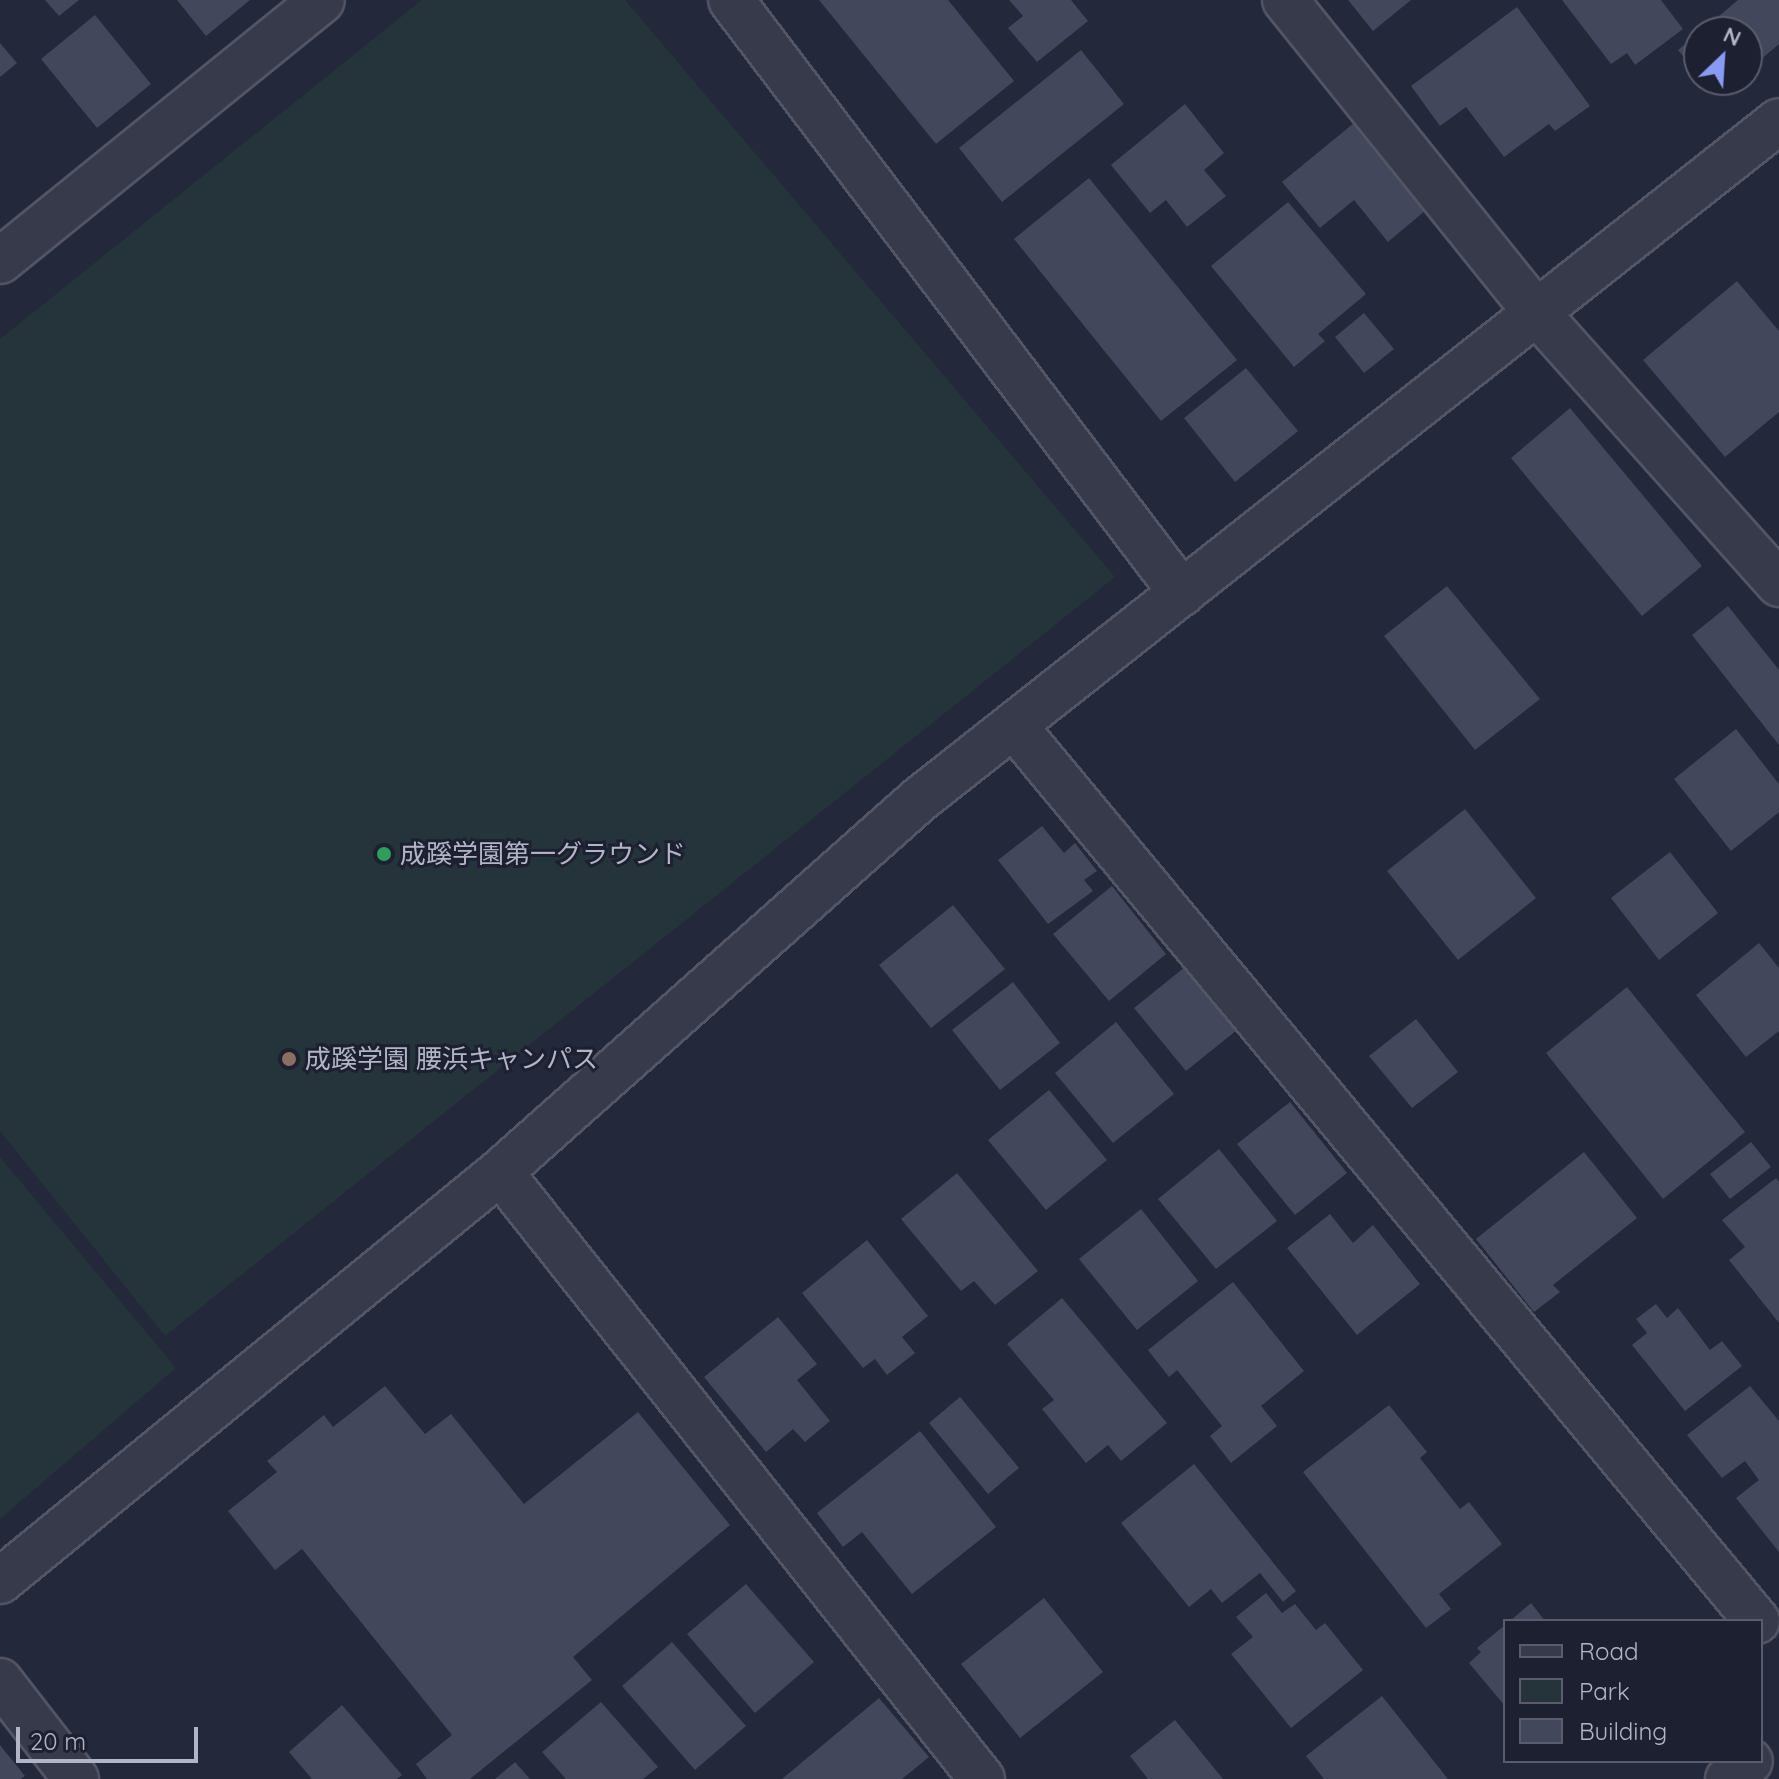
<!DOCTYPE html>
<meta charset="utf-8">
<style>
body{margin:0}
#map{position:relative;width:1779px;height:1779px;overflow:hidden;background:#23283a;font-family:Quicksand,"Noto Sans JP",sans-serif}
div>[style]{position:absolute}
.green>*{inset:0;background:#25343b}
.building>*{inset:0;background:#42475c}
.roads{filter:drop-shadow(2px 0 #525566) drop-shadow(-2px 0 #525566) drop-shadow(0 2px #525566) drop-shadow(0 -2px #525566)}
.minor>*{height:44px;margin:-22px;padding:0 22px;transform-origin:22px;border-radius:22px;background:#373a4b}
.tertiary>*{height:44px;margin:-22px;padding:0 22px;transform-origin:22px;border-radius:22px;background:#373a4b}
.dots>*{width:22px;height:22px;translate:-50% -50%;box-sizing:border-box;border:4px solid #1c2030;border-radius:50%}
span{translate:-50% -50%;white-space:nowrap;text-align:center;line-height:1.15;-webkit-text-stroke:6px #1c2030;paint-order:stroke}
.poi-label{font-size:26px;color:#b2b5c6}
.left{translate:0 -50%;text-align:left}
.legend{position:absolute;left:1503px;top:1619px;width:260px;height:144px;box-sizing:border-box;background:#1c2030;border:2px solid #585c6c;margin:0;padding:10px 14px;list-style:none;font-size:24px;color:#b2b5c6}
.legend li{display:flex;align-items:center;gap:16px;height:40px}
.legend b{width:40px;border:2px solid #585c6c}
.north{position:absolute;left:1683px;top:16px;width:80px;height:80px;box-sizing:border-box;background:#1c2030;border:2px solid #585c6c;border-radius:50%;rotate:25deg;font-size:22px;font-weight:700;line-height:32px;text-align:center;color:#b2b5c6}
.north::after{content:'';display:block;margin:auto;width:28px;height:36px;background:#899af5;clip-path:polygon(50% 0,100% 100%,50% 72%,0 100%)}
.scale{position:absolute;left:16px;top:1727px;width:182px;height:36px;box-sizing:border-box;border:4px solid #b2b5c6;border-top:0;padding-left:10px;font-size:24px;line-height:28px;white-space:nowrap;color:#b2b5c6;-webkit-text-stroke:6px #1c2030;paint-order:stroke}
</style>
<div id="map">
<div class="green">
<i style="clip-path:polygon(422px 0,625px 0,1115px 577px,165px 1336px,0 1131px,0 339px)"></i>
<i style="clip-path:polygon(0 1157px,176px 1368px,0 1519px)"></i>
</div>
<div class="building">
<i style="clip-path:polygon(45px 0,79px 0,59px 16px)"></i>
<i style="clip-path:polygon(177px 0,250px 0,206px 36px)"></i>
<i style="clip-path:polygon(819px 0,948px 0,1014px 81px,936px 144px)"></i>
<i style="clip-path:polygon(1009px 0,1071px 0,1088px 21px,1037px 62px,1008px 28px,1023px 16px)"></i>
<i style="clip-path:polygon(1348px 0,1411px 0,1373px 31px)"></i>
<i style="clip-path:polygon(1562px 0,1661px 0,1683px 29px,1635px 65px,1627px 53px,1611px 64px)"></i>
<i style="clip-path:polygon(1738px 0,1779px 0,1779px 44px,1747px 71px,1747px 32px,1700px 32px)"></i>
<i style="clip-path:polygon(1517px 7px,1590px 106px,1555px 131px,1549px 124px,1504px 157px,1466px 107px,1440px 126px,1411px 86px)"></i>
<i style="clip-path:polygon(95px 15px,151px 84px,97px 128px,41px 59px)"></i>
<i style="clip-path:polygon(1699px 33px,1699px 75px,1678px 50px)"></i>
<i style="clip-path:polygon(0 43px,17px 63px,0 77px)"></i>
<i style="clip-path:polygon(1081px 50px,1124px 104px,1002px 202px,959px 148px)"></i>
<i style="clip-path:polygon(1185px 104px,1224px 153px,1204px 170px,1226px 196px,1187px 227px,1166px 200px,1150px 213px,1111px 165px)"></i>
<i style="clip-path:polygon(1354px 123px,1426px 210px,1388px 242px,1354px 200px,1320px 228px,1282px 182px)"></i>
<i style="clip-path:polygon(1089px 178px,1237px 360px,1161px 421px,1014px 239px)"></i>
<i style="clip-path:polygon(1288px 202px,1366px 294px,1318px 334px,1325px 341px,1294px 367px,1211px 266px)"></i>
<i style="clip-path:polygon(1737px 281px,1779px 331px,1779px 412px,1725px 457px,1643px 360px)"></i>
<i style="clip-path:polygon(1364px 313px,1394px 349px,1364px 373px,1335px 337px)"></i>
<i style="clip-path:polygon(1246px 368px,1298px 431px,1235px 482px,1184px 418px)"></i>
<i style="clip-path:polygon(1570px 408px,1702px 566px,1642px 616px,1511px 458px)"></i>
<i style="clip-path:polygon(1447px 586px,1540px 699px,1475px 750px,1384px 636px)"></i>
<i style="clip-path:polygon(1728px 606px,1779px 670px,1779px 745px,1692px 635px)"></i>
<i style="clip-path:polygon(1736px 729px,1779px 784px,1779px 812px,1731px 851px,1674px 779px)"></i>
<i style="clip-path:polygon(1465px 809px,1536px 898px,1458px 960px,1387px 871px)"></i>
<i style="clip-path:polygon(1042px 826px,1064px 853px,1075px 843px,1097px 871px,1084px 880px,1093px 891px,1048px 924px,998px 860px)"></i>
<i style="clip-path:polygon(1670px 852px,1718px 913px,1659px 960px,1611px 898px)"></i>
<i style="clip-path:polygon(1112px 886px,1166px 954px,1109px 1001px,1053px 934px)"></i>
<i style="clip-path:polygon(953px 905px,1005px 969px,931px 1028px,879px 965px)"></i>
<i style="clip-path:polygon(1759px 943px,1779px 968px,1779px 1031px,1746px 1057px,1696px 995px)"></i>
<i style="clip-path:polygon(1185px 967px,1237px 1030px,1186px 1071px,1134px 1008px)"></i>
<i style="clip-path:polygon(1013px 982px,1060px 1043px,1000px 1090px,952px 1030px)"></i>
<i style="clip-path:polygon(1627px 987px,1745px 1132px,1663px 1199px,1546px 1053px)"></i>
<i style="clip-path:polygon(1416px 1019px,1458px 1072px,1412px 1108px,1369px 1056px)"></i>
<i style="clip-path:polygon(1116px 1022px,1174px 1094px,1113px 1143px,1055px 1073px)"></i>
<i style="clip-path:polygon(1049px 1090px,1107px 1160px,1046px 1210px,988px 1140px)"></i>
<i style="clip-path:polygon(1290px 1102px,1347px 1173px,1295px 1215px,1237px 1144px)"></i>
<i style="clip-path:polygon(1751px 1142px,1771px 1167px,1730px 1199px,1710px 1174px)"></i>
<i style="clip-path:polygon(1219px 1149px,1277px 1221px,1216px 1269px,1158px 1199px)"></i>
<i style="clip-path:polygon(1584px 1152px,1637px 1218px,1553px 1285px,1560px 1292px,1534px 1312px,1476px 1239px)"></i>
<i style="clip-path:polygon(957px 1173px,1038px 1271px,995px 1305px,974px 1281px,961px 1291px,901px 1219px)"></i>
<i style="clip-path:polygon(1776px 1178px,1779px 1182px,1779px 1323px,1729px 1260px,1745px 1247px,1722px 1220px)"></i>
<i style="clip-path:polygon(1141px 1209px,1198px 1281px,1137px 1330px,1079px 1259px)"></i>
<i style="clip-path:polygon(1330px 1214px,1353px 1243px,1373px 1225px,1420px 1284px,1357px 1335px,1287px 1248px)"></i>
<i style="clip-path:polygon(867px 1240px,928px 1316px,902px 1337px,915px 1353px,887px 1375px,875px 1359px,863px 1368px,802px 1293px)"></i>
<i style="clip-path:polygon(1233px 1282px,1304px 1371px,1261px 1406px,1277px 1426px,1231px 1463px,1210px 1436px,1222px 1426px,1177px 1370px,1169px 1377px,1148px 1350px)"></i>
<i style="clip-path:polygon(1062px 1298px,1167px 1423px,1121px 1461px,1108px 1445px,1086px 1463px,1042px 1409px,1054px 1400px,1007px 1344px)"></i>
<i style="clip-path:polygon(1656px 1304px,1667px 1318px,1678px 1308px,1710px 1350px,1722px 1341px,1742px 1366px,1685px 1411px,1632px 1345px,1647px 1333px,1636px 1319px)"></i>
<i style="clip-path:polygon(778px 1317px,817px 1364px,797px 1380px,830px 1421px,805px 1442px,793px 1429px,766px 1452px,704px 1377px)"></i>
<i style="clip-path:polygon(385px 1386px,425px 1434px,451px 1414px,524px 1504px,638px 1412px,730px 1525px,573px 1657px,592px 1680px,470px 1779px,427px 1779px,416px 1764px,452px 1735px,302px 1549px,275px 1570px,228px 1511px,277px 1472px,267px 1461px,324px 1415px,333px 1427px)"></i>
<i style="clip-path:polygon(1750px 1386px,1779px 1421px,1779px 1552px,1736px 1498px,1759px 1480px,1745px 1461px,1722px 1478px,1687px 1435px)"></i>
<i style="clip-path:polygon(960px 1397px,1019px 1468px,988px 1494px,929px 1423px)"></i>
<i style="clip-path:polygon(1389px 1405px,1427px 1452px,1420px 1458px,1460px 1509px,1469px 1502px,1502px 1544px,1439px 1594px,1451px 1609px,1426px 1628px,1303px 1472px)"></i>
<i style="clip-path:polygon(920px 1431px,996px 1527px,912px 1594px,862px 1532px,843px 1547px,817px 1513px)"></i>
<i style="clip-path:polygon(1194px 1464px,1296px 1591px,1283px 1602px,1260px 1573px,1222px 1603px,1211px 1589px,1189px 1607px,1121px 1523px)"></i>
<i style="clip-path:polygon(746px 1584px,814px 1662px,755px 1713px,687px 1634px)"></i>
<i style="clip-path:polygon(1266px 1593px,1282px 1613px,1295px 1604px,1316px 1630px,1325px 1623px,1363px 1670px,1291px 1728px,1231px 1654px,1253px 1637px,1236px 1617px)"></i>
<i style="clip-path:polygon(1044px 1598px,1103px 1672px,1020px 1738px,961px 1664px)"></i>
<i style="clip-path:polygon(1531px 1603px,1545px 1621px,1510px 1621px)"></i>
<i style="clip-path:polygon(1505px 1625px,1505px 1706px,1469px 1663px,1481px 1652px,1477px 1648px)"></i>
<i style="clip-path:polygon(672px 1642px,746px 1726px,695px 1770px,622px 1686px)"></i>
<i style="clip-path:polygon(1382px 1696px,1448px 1779px,1324px 1779px,1306px 1756px)"></i>
<i style="clip-path:polygon(879px 1698px,929px 1757px,902px 1779px,782px 1779px)"></i>
<i style="clip-path:polygon(601px 1702px,658px 1767px,643px 1779px,566px 1779px,542px 1752px)"></i>
<i style="clip-path:polygon(342px 1705px,402px 1775px,397px 1779px,312px 1779px,289px 1752px)"></i>
<i style="clip-path:polygon(1175px 1720px,1223px 1779px,1148px 1779px,1130px 1756px)"></i>
<i style="clip-path:polygon(0 1745px,25px 1776px,21px 1779px,0 1779px)"></i>
<i style="clip-path:polygon(515px 1762px,530px 1779px,495px 1779px)"></i>
</div>
<div class="roads">
<div class="minor">
<i style="left:731px;top:0;width:745px;rotate:52.75deg"></i>
<i style="left:1285px;top:0;width:400px;rotate:51.2deg"></i>
<i style="left:1536px;top:312px;width:365px;rotate:48.2deg"></i>
<i style="left:0;top:261px;width:414px;rotate:-39deg"></i>
<i style="left:1014px;top:726px;width:1163px;rotate:50.3deg"></i>
<i style="left:500px;top:1172px;width:775px;rotate:51.55deg"></i>
<i style="left:0;top:1681px;width:124px;rotate:52.2deg"></i>
<i style="left:1728px;top:1779px;width:28px;rotate:-39deg"></i>
</div>
<div class="tertiary">
<i style="left:0;top:1581px;width:646px;rotate:-39.28deg"></i>
<i style="left:500px;top:1172px;width:562px;rotate:-41.61deg"></i>
<i style="left:920px;top:799px;width:1094px;rotate:-38.28deg"></i>
</div>
</div>
<div class="dots">
<i style="left:384px;top:854px;background:#2e9e5b"></i>
<i style="left:289px;top:1059px;background:#8d6e63"></i>
</div>
<div class="poi-label">
<span class="left" style="left:400px;top:854px">成蹊学園第一グラウンド</span>
<span class="left" style="left:305px;top:1059px">成蹊学園 腰浜キャンパス</span>
</div>
<ul class="legend">
<li><b style="height:10px;background:#373a4b"></b>Road</li>
<li><b style="height:22px;background:#25343b"></b>Park</li>
<li><b style="height:22px;background:#42475c"></b>Building</li>
</ul>
<div class="north">N</div>
<div class="scale">20 m</div>
</div>
